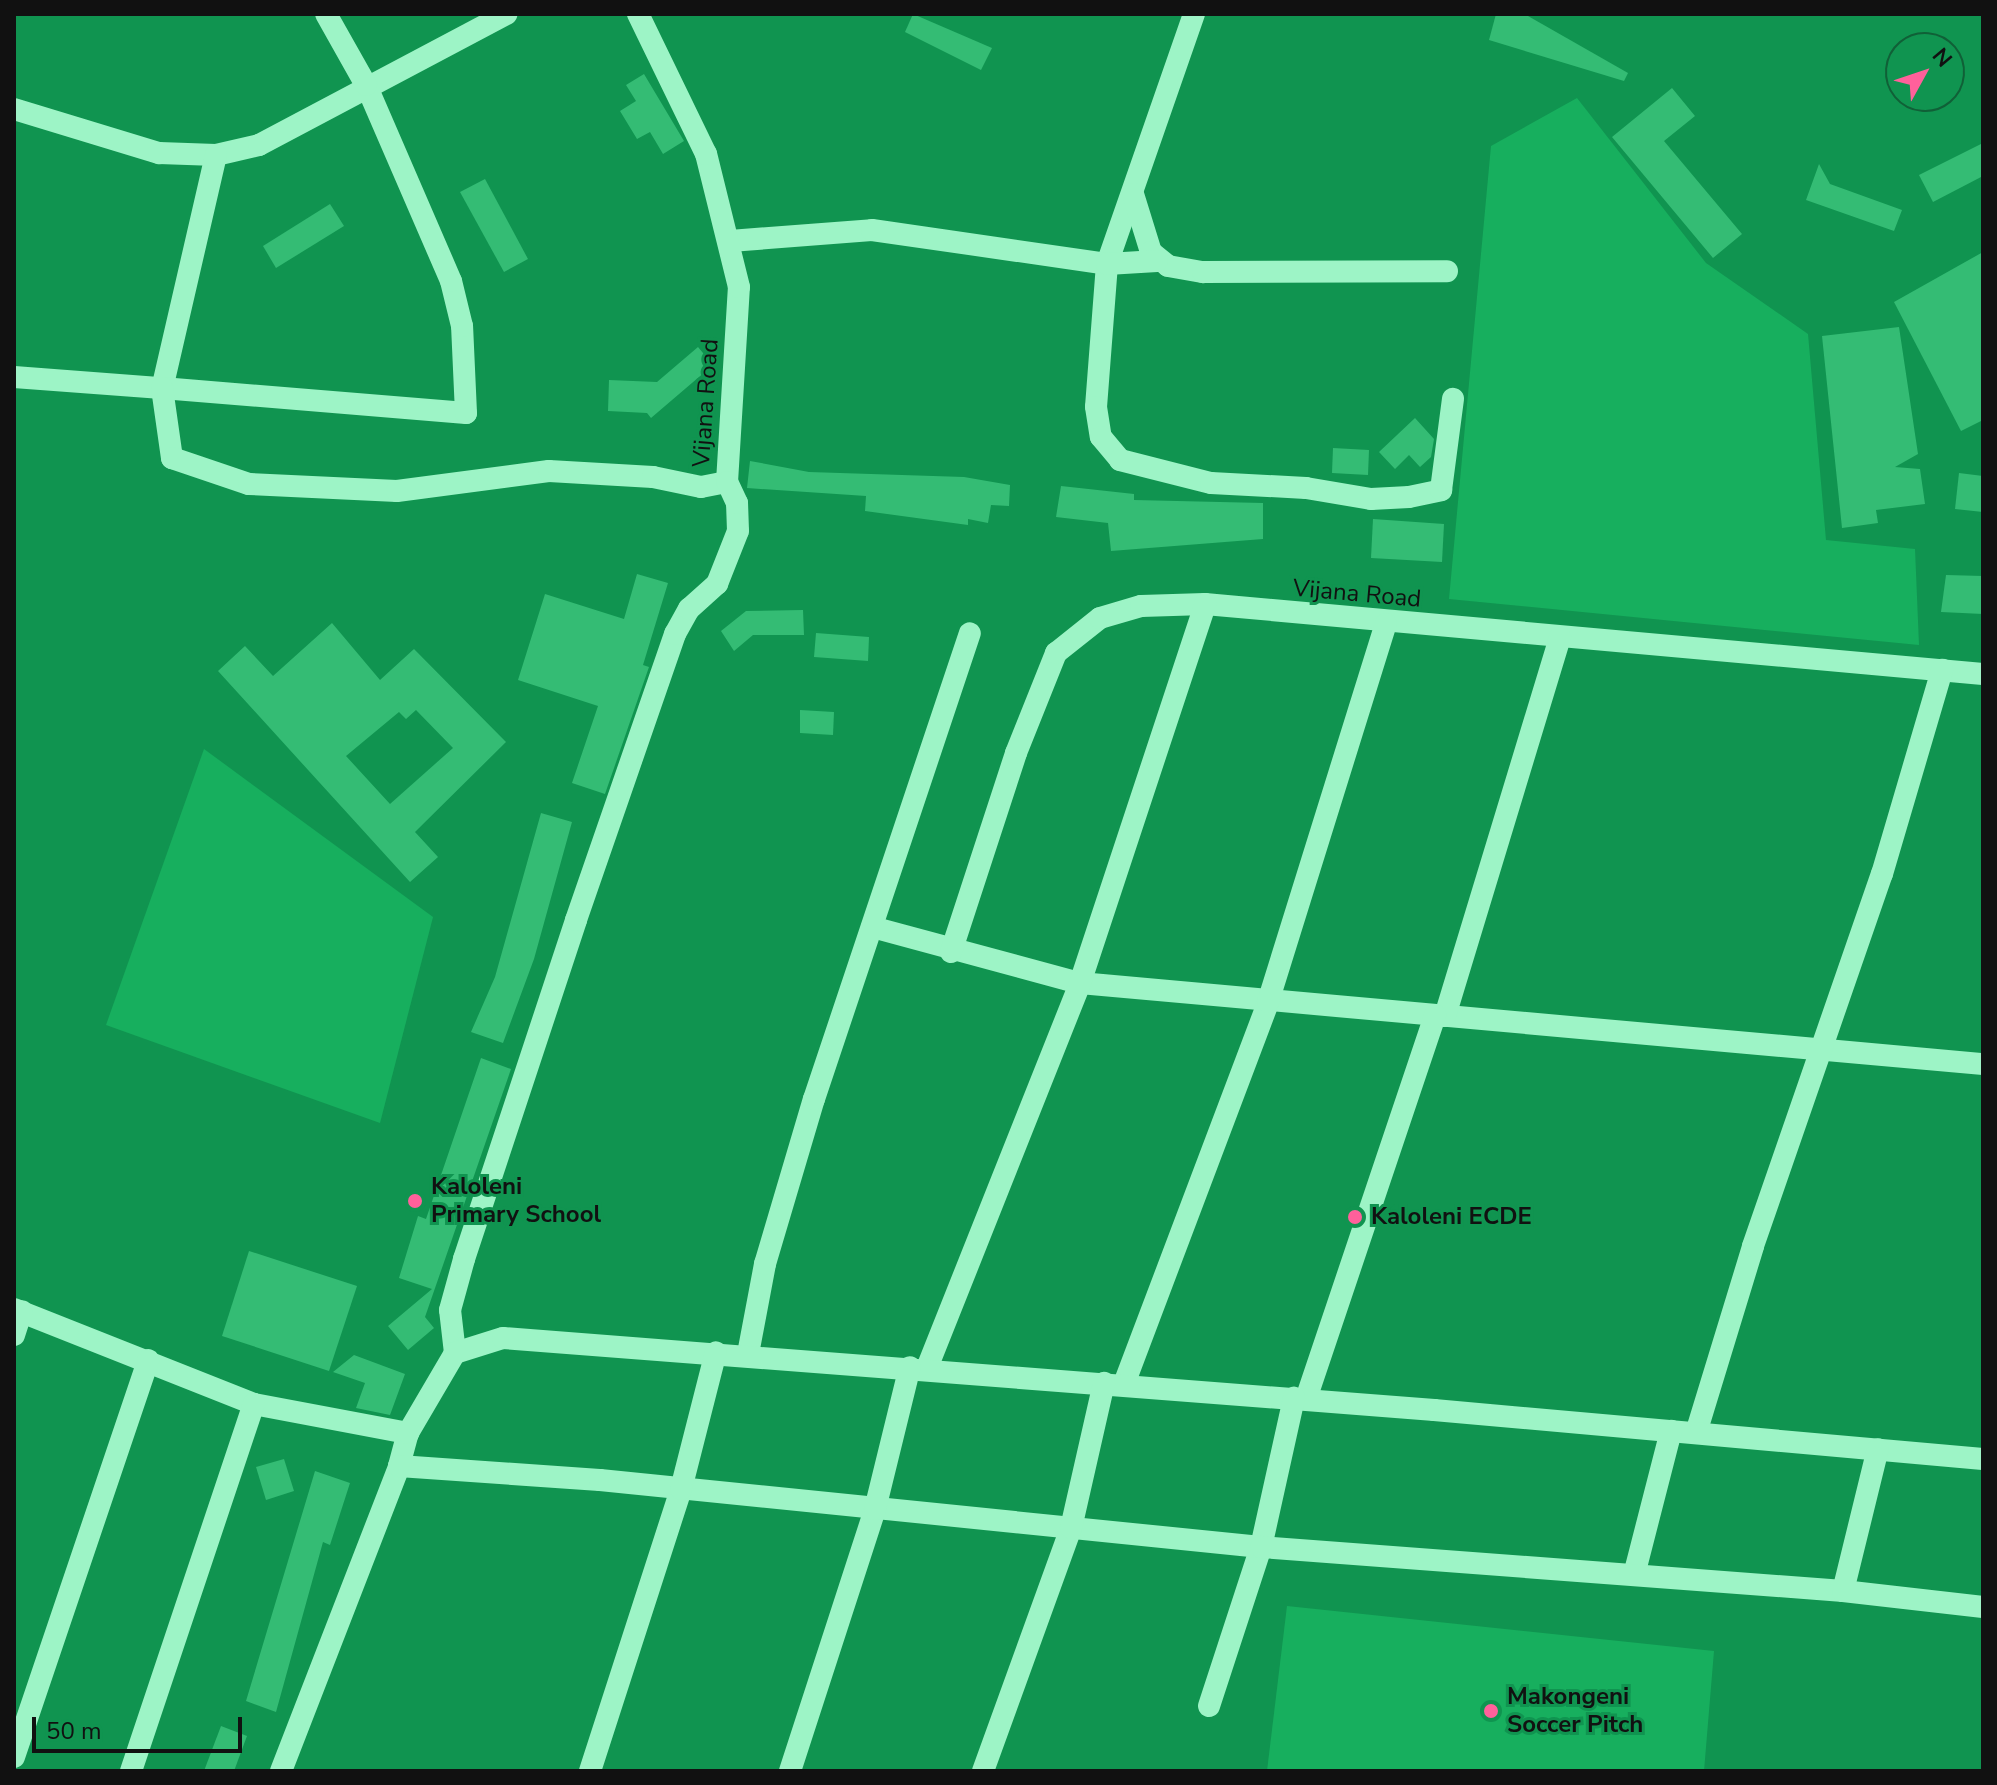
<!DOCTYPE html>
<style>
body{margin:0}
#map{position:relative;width:1997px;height:1785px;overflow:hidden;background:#109450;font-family:"Nunito Sans",sans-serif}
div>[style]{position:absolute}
.green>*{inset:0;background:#17af5e}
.building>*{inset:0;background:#34bc74}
.minor>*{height:22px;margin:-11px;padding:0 11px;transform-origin:11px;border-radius:11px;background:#9df4c6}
.dots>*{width:22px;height:22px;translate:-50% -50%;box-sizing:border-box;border:4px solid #109450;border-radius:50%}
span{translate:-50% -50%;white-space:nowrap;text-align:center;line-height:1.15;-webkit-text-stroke:6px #109450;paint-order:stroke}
.street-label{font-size:24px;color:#111}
.poi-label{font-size:24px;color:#111;font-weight:700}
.left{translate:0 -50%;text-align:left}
.frame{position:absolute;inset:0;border:16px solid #111;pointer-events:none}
.north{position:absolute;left:1885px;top:32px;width:80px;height:80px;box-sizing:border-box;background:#109450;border:2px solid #106037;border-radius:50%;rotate:50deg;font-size:22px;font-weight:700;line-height:32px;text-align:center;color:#111}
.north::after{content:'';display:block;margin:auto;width:28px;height:36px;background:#ff609b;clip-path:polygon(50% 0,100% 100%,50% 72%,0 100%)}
.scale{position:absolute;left:32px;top:1717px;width:210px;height:36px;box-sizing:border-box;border:4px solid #111;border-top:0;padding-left:10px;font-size:24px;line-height:28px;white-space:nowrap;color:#111;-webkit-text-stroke:6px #109450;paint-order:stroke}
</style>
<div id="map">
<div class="green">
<i style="clip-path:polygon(1577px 98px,1706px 263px,1808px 334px,1826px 540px,1915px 549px,1919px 645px,1449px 599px,1491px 146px)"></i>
<i style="clip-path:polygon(204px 749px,433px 917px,380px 1123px,106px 1025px)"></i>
<i style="clip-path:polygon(1287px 1606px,1714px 1651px,1704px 1771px,1267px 1771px)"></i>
</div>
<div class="building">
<i style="clip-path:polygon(913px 14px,992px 48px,981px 70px,905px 32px)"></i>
<i style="clip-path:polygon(1496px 14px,1528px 16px,1628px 73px,1624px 81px,1489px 40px)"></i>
<i style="clip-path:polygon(644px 74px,684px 141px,663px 154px,650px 132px,637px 139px,620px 111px,636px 101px,626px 85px)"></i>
<i style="clip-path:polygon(1672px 88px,1695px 116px,1664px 141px,1742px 234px,1713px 258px,1612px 137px)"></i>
<i style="clip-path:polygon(1983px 143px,1983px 176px,1933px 202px,1919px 175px)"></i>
<i style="clip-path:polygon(1819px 164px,1830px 184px,1902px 210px,1894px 231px,1806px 200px)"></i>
<i style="clip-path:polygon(485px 179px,528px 259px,504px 272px,460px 192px)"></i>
<i style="clip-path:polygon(330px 204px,344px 226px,276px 268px,263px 246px)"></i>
<i style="clip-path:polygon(1983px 252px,1983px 420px,1961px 431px,1894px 302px)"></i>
<i style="clip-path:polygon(1899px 327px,1918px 454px,1895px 467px,1920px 469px,1925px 504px,1876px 510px,1878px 523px,1842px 528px,1822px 336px)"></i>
<i style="clip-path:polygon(698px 347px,713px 365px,651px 418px,647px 413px,608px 411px,609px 380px,657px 382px)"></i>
<i style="clip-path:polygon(1415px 418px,1434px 439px,1431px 457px,1420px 467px,1409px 455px,1395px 469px,1379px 452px)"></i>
<i style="clip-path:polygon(1333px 448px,1369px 450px,1368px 475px,1332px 473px)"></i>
<i style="clip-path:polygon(750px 461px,809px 472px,964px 477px,1010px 485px,1009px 506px,991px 505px,988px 523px,968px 519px,968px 525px,865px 511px,866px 496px,747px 488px)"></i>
<i style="clip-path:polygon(1959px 473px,1983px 476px,1983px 512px,1955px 509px)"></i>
<i style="clip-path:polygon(1061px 486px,1134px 494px,1134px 500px,1263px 503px,1263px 539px,1111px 551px,1108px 523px,1056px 517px)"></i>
<i style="clip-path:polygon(1373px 519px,1444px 524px,1442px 562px,1371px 558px)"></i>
<i style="clip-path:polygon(637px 574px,668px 583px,643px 665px,649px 667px,605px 794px,572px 783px,598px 706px,518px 680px,545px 594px,624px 619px)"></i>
<i style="clip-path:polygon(1946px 575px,1983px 576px,1983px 614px,1941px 612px)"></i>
<i style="clip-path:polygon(803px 610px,804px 635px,753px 635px,734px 651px,721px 631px,746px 611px)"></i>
<i style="clip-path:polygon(evenodd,332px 623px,380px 680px,414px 649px,506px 742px,415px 832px,438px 857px,410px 882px,218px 671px,245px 646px,273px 676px,332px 623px,416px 710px,453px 748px,390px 804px,346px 756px,399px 712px,406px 719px,416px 710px)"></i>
<i style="clip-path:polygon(816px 633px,869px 637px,868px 661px,814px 657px)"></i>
<i style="clip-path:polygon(800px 710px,834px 712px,833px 735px,800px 733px)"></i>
<i style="clip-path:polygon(541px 813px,572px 822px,534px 959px,503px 1043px,471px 1032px,495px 977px)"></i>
<i style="clip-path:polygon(481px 1058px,511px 1069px,425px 1317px,434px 1328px,408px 1350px,388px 1326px,432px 1289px,399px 1278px,418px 1216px,426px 1219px)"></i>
<i style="clip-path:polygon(249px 1251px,357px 1286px,329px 1371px,222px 1336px)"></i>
<i style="clip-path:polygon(354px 1355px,405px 1374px,390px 1415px,356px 1408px,365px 1383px,333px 1372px)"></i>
<i style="clip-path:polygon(284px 1459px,294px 1491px,266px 1500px,256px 1467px)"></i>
<i style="clip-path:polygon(315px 1471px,350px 1483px,330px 1545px,323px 1542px,276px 1712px,246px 1701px)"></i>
<i style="clip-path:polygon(221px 1726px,247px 1736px,234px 1771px,204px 1771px)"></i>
</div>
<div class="minor">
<i style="left:1194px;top:14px;width:265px;rotate:109.2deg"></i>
<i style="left:1107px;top:264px;width:143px;rotate:94.4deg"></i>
<i style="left:1096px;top:407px;width:30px;rotate:81deg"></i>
<i style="left:1101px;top:437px;width:30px;rotate:50deg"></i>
<i style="left:1120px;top:460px;width:94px;rotate:14.2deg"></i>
<i style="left:1211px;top:483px;width:95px;rotate:3deg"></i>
<i style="left:1306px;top:488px;width:66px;rotate:9.6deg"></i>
<i style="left:1371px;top:499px;width:38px;rotate:-3deg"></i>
<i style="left:1409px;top:497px;width:33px;rotate:-12deg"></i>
<i style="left:1441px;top:490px;width:92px;rotate:-82.5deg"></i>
<i style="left:14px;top:109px;width:152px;rotate:16.9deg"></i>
<i style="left:159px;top:153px;width:57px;rotate:2deg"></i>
<i style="left:216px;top:155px;width:44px;rotate:-13.1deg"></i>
<i style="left:259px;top:145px;width:280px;rotate:-27.9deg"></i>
<i style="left:216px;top:155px;width:239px;rotate:103deg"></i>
<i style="left:162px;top:388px;width:305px;rotate:4.7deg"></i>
<i style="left:466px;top:413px;width:87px;rotate:-92.6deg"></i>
<i style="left:462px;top:326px;width:46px;rotate:-103.7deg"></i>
<i style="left:451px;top:281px;width:214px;rotate:-113.4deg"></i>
<i style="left:366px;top:85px;width:81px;rotate:-119.4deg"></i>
<i style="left:1133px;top:194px;width:61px;rotate:72.8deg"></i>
<i style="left:1151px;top:252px;width:22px;rotate:39deg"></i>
<i style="left:1168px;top:266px;width:36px;rotate:10deg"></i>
<i style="left:1203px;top:272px;width:244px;rotate:-0.2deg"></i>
<i style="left:730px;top:241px;width:142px;rotate:-4.4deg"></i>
<i style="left:872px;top:230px;width:237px;rotate:8.2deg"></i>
<i style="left:1107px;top:264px;width:50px;rotate:-3.4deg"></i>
<i style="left:14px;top:377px;width:148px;rotate:4.3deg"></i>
<i style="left:162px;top:388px;width:71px;rotate:81.9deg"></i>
<i style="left:172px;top:458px;width:81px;rotate:18.7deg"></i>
<i style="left:249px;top:484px;width:148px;rotate:2.7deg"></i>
<i style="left:397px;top:491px;width:153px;rotate:-7.5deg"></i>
<i style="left:549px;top:471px;width:104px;rotate:3.3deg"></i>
<i style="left:653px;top:477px;width:49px;rotate:11.8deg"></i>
<i style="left:701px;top:487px;width:26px;rotate:-11deg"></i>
<i style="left:727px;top:482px;width:195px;rotate:-86.5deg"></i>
<i style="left:739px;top:287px;width:137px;rotate:-103.9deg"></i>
<i style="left:706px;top:154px;width:156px;rotate:-115.9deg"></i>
<i style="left:872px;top:927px;width:215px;rotate:15.1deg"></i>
<i style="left:1080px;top:983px;width:907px;rotate:5.13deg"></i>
<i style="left:951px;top:952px;width:209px;rotate:-71.9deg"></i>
<i style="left:1016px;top:753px;width:108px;rotate:-68.2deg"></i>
<i style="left:1056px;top:653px;width:56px;rotate:-38.5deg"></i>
<i style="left:1100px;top:618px;width:43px;rotate:-16.3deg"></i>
<i style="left:1141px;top:606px;width:64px;rotate:-1.8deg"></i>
<i style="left:1205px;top:604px;width:781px;rotate:5.14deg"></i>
<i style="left:1445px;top:1016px;width:396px;rotate:-73.1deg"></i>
<i style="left:14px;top:1309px;width:258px;rotate:21.6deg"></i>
<i style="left:254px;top:1404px;width:157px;rotate:10.7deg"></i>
<i style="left:14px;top:1335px;width:25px;rotate:-72deg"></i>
<i style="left:455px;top:1353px;width:43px;rotate:-96.6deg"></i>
<i style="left:450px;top:1310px;width:53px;rotate:-74.6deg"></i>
<i style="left:464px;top:1259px;width:357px;rotate:-71.7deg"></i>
<i style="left:576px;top:920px;width:303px;rotate:-70.9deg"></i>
<i style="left:675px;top:634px;width:29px;rotate:-61deg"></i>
<i style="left:689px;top:609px;width:38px;rotate:-42deg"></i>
<i style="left:717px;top:584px;width:57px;rotate:-68.4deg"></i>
<i style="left:738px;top:531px;width:28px;rotate:-92deg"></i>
<i style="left:737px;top:503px;width:23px;rotate:-115deg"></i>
<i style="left:748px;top:1354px;width:92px;rotate:-79.3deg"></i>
<i style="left:765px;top:1264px;width:172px;rotate:-73.5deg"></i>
<i style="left:814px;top:1099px;width:491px;rotate:-71.5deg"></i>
<i style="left:927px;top:1368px;width:414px;rotate:-68.3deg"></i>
<i style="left:1080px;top:983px;width:399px;rotate:-71.7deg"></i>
<i style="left:1124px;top:1384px;width:408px;rotate:-69.3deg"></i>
<i style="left:1268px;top:1002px;width:396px;rotate:-72.7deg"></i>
<i style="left:1306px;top:1399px;width:405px;rotate:-71.4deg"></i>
<i style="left:1696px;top:1433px;width:195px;rotate:-73deg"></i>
<i style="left:1753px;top:1246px;width:394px;rotate:-70.9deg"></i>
<i style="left:1882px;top:874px;width:213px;rotate:-73.6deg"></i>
<i style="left:399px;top:1466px;width:34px;rotate:-75deg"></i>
<i style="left:408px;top:1433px;width:93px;rotate:-59.6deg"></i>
<i style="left:455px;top:1353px;width:50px;rotate:-17.4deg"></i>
<i style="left:503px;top:1338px;width:934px;rotate:4.42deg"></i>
<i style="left:1434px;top:1410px;width:551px;rotate:5.1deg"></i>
<i style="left:1634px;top:1575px;width:149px;rotate:-75.6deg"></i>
<i style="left:1843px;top:1591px;width:146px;rotate:-76.2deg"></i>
<i style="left:1209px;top:1706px;width:167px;rotate:-71.9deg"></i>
<i style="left:1261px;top:1547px;width:153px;rotate:-77.5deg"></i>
<i style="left:14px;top:1757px;width:419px;rotate:-71.3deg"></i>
<i style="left:131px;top:1771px;width:387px;rotate:-71.5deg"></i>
<i style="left:281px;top:1771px;width:327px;rotate:-68.8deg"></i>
<i style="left:399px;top:1466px;width:201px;rotate:4deg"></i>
<i style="left:600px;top:1480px;width:664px;rotate:5.79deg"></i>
<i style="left:1261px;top:1547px;width:584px;rotate:4.32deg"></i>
<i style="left:1843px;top:1591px;width:141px;rotate:6.5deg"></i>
<i style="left:590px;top:1771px;width:296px;rotate:-72.1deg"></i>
<i style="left:681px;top:1489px;width:141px;rotate:-75.7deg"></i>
<i style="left:790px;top:1771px;width:275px;rotate:-72deg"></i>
<i style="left:875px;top:1509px;width:146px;rotate:-76.2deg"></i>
<i style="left:983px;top:1771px;width:258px;rotate:-70.1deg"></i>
<i style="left:1071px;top:1528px;width:149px;rotate:-77.2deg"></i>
</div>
<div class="dots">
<i style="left:415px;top:1201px;background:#ff609b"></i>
<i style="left:1355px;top:1217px;background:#ff609b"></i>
<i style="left:1491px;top:1711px;background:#ff609b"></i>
</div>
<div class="street-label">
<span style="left:706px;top:403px;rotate:-86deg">Vijana Road</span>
<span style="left:1357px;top:594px;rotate:5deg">Vijana Road</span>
</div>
<div class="poi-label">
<span class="left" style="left:431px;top:1201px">Kaloleni<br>Primary School</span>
<span class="left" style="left:1371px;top:1217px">Kaloleni ECDE</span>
<span class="left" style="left:1507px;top:1711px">Makongeni<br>Soccer Pitch</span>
</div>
<div class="frame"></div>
<div class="north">N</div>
<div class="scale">50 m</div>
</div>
